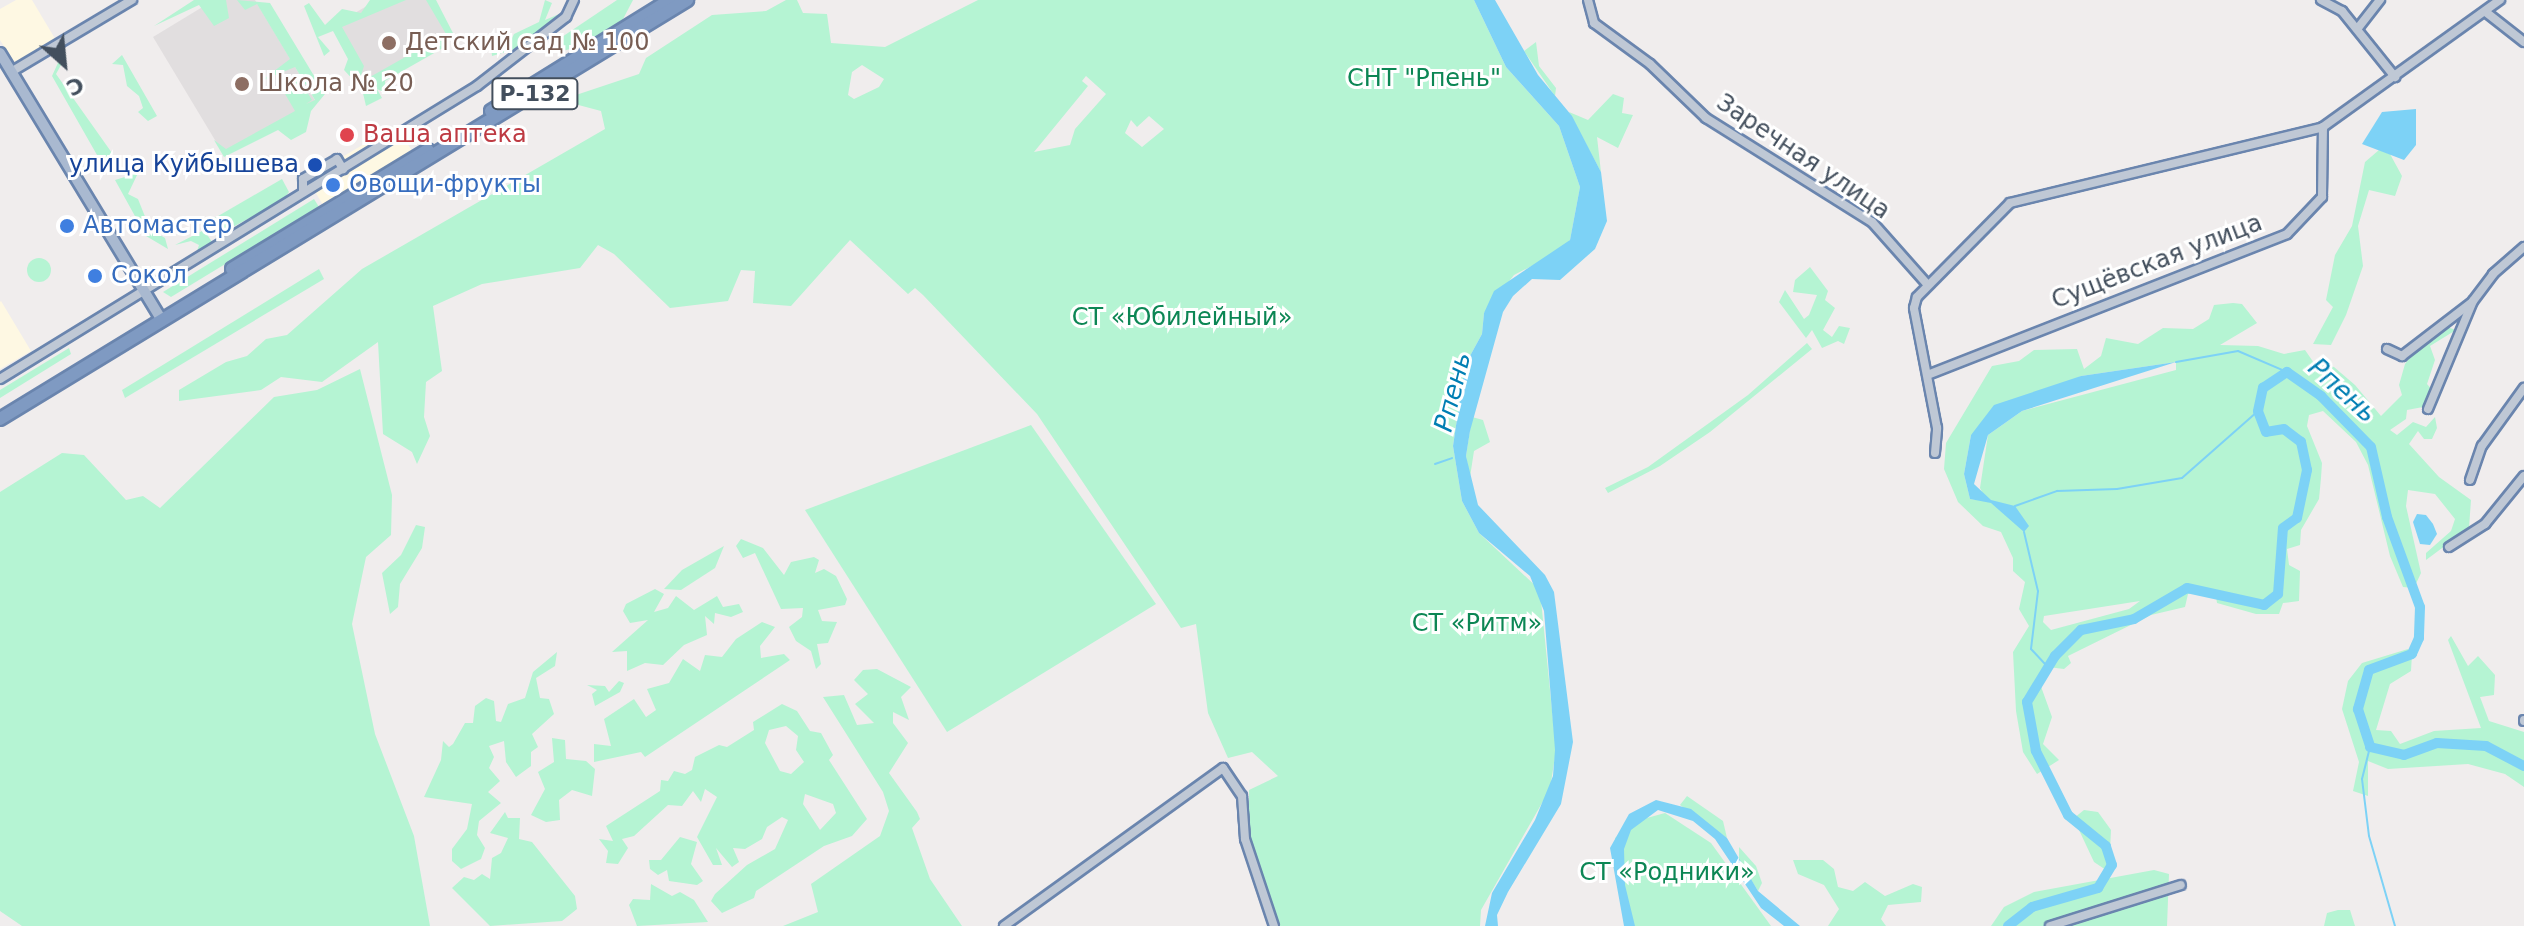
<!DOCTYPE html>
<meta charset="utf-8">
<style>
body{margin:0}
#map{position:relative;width:2524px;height:926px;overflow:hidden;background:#f0eded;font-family:"DejaVu Sans",sans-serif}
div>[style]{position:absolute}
.commercial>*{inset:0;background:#fef8e3}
.education>*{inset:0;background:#e1dedf}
.green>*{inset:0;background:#b5f4d3}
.round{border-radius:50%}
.water>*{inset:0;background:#7dd2f6}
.stream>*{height:2px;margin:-1px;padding:0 1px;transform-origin:1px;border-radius:1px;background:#7dd2f6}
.river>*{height:10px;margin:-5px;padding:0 5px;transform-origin:5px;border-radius:5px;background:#7dd2f6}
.roads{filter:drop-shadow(2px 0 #6a85ae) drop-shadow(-2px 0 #6a85ae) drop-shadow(0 2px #6a85ae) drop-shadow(0 -2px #6a85ae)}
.minor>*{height:8px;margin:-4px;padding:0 4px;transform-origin:4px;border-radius:4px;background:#bfc8d5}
.major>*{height:10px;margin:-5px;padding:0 5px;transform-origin:5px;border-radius:5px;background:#a9b9d0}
.highway>*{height:12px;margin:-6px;padding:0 6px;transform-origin:6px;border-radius:6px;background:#7f9ac2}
.dots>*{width:22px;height:22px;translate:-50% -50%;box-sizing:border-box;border:4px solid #fff;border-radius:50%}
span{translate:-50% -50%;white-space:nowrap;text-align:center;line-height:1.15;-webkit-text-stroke:6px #fff;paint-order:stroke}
.shield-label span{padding:2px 6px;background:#fff;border:2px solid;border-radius:6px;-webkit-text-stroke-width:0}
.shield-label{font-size:22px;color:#434f5d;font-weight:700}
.education-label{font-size:24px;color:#785e54}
.left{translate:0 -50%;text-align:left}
.park-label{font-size:24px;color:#0c8654}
.health-label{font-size:24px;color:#be3a42}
.street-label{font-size:24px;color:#434f5d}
.transit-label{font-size:24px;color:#164399}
.right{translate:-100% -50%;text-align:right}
.shop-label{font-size:24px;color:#366cbe}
.water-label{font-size:26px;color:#007eb3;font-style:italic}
.north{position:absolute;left:24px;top:24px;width:80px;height:80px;-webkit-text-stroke:6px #fff;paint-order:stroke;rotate:153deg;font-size:22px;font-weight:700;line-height:32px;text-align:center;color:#434f5d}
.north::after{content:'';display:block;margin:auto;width:28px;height:36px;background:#434f5d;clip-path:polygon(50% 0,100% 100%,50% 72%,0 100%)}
</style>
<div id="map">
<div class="commercial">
<i style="clip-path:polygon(16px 0,32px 0,57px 42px,16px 65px,0 40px,0 9px)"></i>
<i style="clip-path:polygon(396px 125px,412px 151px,323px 205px,307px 178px)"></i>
<i style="clip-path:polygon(1px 301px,31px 351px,0 369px,0 302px)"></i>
</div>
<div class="education">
<i style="clip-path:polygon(214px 0,255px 0,316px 102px,224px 155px,153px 37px)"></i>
<i style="clip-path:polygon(377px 0,431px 0,452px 35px,366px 85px,331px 27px)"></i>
</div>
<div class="green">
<i style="clip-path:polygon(194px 0,226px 0,229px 18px,214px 26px,199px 5px,154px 26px)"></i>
<i style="clip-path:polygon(237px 0,270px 3px,325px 94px,311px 111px,306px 132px,291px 140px,278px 130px,224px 157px,214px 140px,226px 149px,295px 111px,281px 87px,298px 77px,312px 100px,306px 104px,315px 100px,295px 67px,261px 81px,290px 59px,257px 4px,245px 10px)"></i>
<i style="clip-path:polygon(370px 0,406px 0,342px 27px,364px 66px,358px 85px,344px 70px,348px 59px,333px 31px,318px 37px,330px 51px,324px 56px,304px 6px,309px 3px,325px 25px,342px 9px,361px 13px)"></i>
<i style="clip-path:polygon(426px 0,436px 0,454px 35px,443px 48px,385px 81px,386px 93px,377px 89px,382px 98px,366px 106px,362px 89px,370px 77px,446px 34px)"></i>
<i style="clip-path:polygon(545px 0,552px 3px,545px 20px,564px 12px,519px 48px,492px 56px,491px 46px,506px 37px,510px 42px,514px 34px,539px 22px)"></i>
<i style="clip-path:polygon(617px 0,633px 0,622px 21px,583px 46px,558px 52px,553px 43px)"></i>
<i style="clip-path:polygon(evenodd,786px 0,797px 0,803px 13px,827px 14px,831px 43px,885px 47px,978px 0,1474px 0,1506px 67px,1559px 126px,1580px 187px,1570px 240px,1559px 252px,1514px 275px,1484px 313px,1482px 334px,1465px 365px,1453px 446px,1462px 501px,1479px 533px,1540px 590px,1556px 750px,1550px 789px,1481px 910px,1480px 926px,1279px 926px,1249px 837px,1249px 790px,1278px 776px,1252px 752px,1228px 758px,1208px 713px,1196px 624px,1181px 628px,1037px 414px,923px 295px,915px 288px,908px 294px,850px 240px,791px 306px,753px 303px,755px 271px,741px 270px,728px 301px,670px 308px,614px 254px,598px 245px,580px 268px,482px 284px,433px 306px,442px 371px,426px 382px,424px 417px,430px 436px,417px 464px,412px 452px,383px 434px,378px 342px,322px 382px,281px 377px,261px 390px,179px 401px,179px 390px,226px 362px,247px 356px,266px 339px,287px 335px,362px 269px,605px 129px,601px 111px,571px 103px,576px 95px,639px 74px,646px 58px,712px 15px,766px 11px,786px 0,862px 65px,884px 79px,879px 87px,854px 99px,848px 95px,852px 72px,862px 65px,786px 0,1086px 76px,1106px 94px,1075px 129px,1070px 145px,1034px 152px,1088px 86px,1082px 81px,1086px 76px,786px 0,1149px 116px,1164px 129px,1142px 147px,1125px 133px,1131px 120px,1137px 127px,1149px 116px)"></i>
<i style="clip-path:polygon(1536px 42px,1539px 66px,1556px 88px,1555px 96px,1524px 51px)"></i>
<i style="clip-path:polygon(62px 54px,66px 56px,56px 74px,112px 153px,119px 169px,114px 174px,101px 162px,52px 76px)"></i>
<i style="clip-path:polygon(122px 55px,157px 116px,148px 121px,138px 112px,143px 108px,139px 96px,127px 86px,123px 65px,112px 64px)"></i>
<i style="clip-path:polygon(1613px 94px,1624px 98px,1622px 113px,1633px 115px,1618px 148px,1597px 137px,1601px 172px,1569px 112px,1588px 120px)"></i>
<i style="clip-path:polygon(2379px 150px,2390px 154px,2402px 176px,2395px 196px,2369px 190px,2358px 226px,2363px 266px,2346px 315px,2331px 345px,2313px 344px,2333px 307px,2326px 300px,2335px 255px,2352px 226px,2365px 162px)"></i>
<i style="clip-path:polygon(138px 173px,128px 194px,138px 199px,150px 229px,165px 238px,168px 249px,146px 236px,115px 180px)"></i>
<i style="clip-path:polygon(282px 179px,289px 192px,283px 200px,220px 234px,213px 219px)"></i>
<i style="clip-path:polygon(314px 199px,319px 207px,171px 297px,163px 292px)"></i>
<i style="clip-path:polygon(204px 230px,214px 245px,196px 254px,199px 245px,191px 241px,175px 245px)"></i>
<i class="round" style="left:27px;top:258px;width:24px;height:24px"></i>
<i style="clip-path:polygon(1810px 267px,1828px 291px,1825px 300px,1835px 308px,1823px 330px,1832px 337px,1839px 326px,1850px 328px,1844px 344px,1838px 341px,1822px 348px,1812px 330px,1806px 338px,1779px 302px,1785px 290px,1804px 319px,1809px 315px,1817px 295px,1793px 292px,1795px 280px)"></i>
<i style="clip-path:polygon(319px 269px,324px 279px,125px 398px,122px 390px)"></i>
<i style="clip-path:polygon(evenodd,2233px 303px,2242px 304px,2257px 323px,2220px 345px,2258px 346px,2284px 354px,2305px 350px,2314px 363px,2334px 367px,2355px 385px,2381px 416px,2402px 395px,2399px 385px,2405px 364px,2416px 350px,2444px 326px,2456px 330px,2430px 346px,2435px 360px,2427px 384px,2434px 392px,2423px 407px,2407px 410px,2406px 419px,2390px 430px,2397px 435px,2413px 422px,2426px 427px,2435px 417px,2437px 428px,2432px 439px,2424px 439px,2418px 431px,2409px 444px,2439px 477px,2471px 500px,2469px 528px,2426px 560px,2426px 553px,2451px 531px,2455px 519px,2435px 494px,2408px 490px,2406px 506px,2421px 573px,2414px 588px,2403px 587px,2390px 556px,2368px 465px,2356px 442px,2323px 411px,2309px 415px,2307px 426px,2322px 463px,2321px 478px,2319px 499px,2301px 530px,2300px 545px,2287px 549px,2289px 565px,2300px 571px,2299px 601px,2283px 603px,2279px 614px,2256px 614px,2217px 603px,2215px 590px,2188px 594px,2185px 607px,2151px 615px,2068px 656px,2071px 663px,2064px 669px,2048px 667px,2039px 681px,2052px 717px,2043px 744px,2059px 760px,2037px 774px,2023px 752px,2016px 711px,2013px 652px,2029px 626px,2019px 609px,2025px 582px,2013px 571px,2013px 558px,2001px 532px,1983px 526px,1958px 502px,1944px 469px,1946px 443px,1992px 366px,2019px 361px,2034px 350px,2077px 349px,2084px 369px,2101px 356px,2106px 338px,2138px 344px,2163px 328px,2193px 329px,2209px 319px,2214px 305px,2233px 303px,2176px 362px,2176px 370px,2022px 411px,1988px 435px,1980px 488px,1987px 501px,1970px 499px,1964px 474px,1971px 435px,2081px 376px,2176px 362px,2233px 303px,2140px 601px,2129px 609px,2051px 630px,2043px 622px,2044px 616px,2140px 601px)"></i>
<i style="clip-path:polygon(1807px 343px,1812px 349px,1710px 432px,1660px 466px,1608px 493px,1605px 488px,1648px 467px,1748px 395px)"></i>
<i style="clip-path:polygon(69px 348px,71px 354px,0 398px,0 390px)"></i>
<i style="clip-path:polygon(360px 369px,392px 495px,391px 535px,366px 557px,352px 624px,375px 734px,414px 836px,430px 926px,22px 926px,0 911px,0 492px,62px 453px,84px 455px,126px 500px,143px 496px,160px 508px,274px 397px,317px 390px)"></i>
<i style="clip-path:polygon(1472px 417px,1483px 420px,1490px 442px,1474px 451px,1470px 477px,1466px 456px)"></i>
<i style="clip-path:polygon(1031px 425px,1156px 604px,947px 732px,805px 510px)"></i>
<i style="clip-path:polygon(416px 525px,425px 527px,422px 548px,400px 584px,398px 607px,390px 614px,382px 573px,401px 555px)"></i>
<i style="clip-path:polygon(741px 539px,763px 548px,784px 575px,791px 562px,814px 557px,819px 560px,815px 573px,824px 569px,836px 576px,847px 599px,845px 605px,818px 610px,822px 621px,837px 622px,828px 643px,817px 644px,821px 664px,816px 669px,811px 651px,796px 641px,789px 627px,802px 617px,803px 608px,781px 609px,755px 553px,743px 558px,736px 546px)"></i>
<i style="clip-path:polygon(724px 546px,715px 568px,681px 590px,664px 589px,682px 570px)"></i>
<i style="clip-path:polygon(655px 589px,664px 594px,654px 612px,668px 608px,676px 596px,694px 610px,717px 596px,723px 607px,739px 604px,743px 612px,731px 617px,715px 613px,714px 624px,705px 616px,707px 635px,684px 645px,663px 665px,645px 663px,627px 671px,627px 651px,612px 652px,648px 620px,630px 623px,623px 611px,626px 604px)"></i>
<i style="clip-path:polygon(762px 622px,775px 627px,760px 646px,761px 658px,784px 654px,790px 660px,645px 757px,641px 752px,594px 762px,594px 744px,611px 746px,604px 719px,634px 699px,646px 717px,656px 710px,647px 689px,669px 683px,683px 659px,700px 671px,705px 655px,722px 657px,736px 639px)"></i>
<i style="clip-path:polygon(2451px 636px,2468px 666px,2478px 656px,2495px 675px,2494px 695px,2480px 697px,2489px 721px,2524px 732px,2524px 787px,2505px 774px,2468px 764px,2388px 769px,2368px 761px,2368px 796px,2353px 791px,2359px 762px,2342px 709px,2348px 681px,2362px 663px,2408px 649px,2412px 654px,2411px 671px,2390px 684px,2376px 730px,2391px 731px,2400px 744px,2434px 731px,2481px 728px,2448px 640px)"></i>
<i style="clip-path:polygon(557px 652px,555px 666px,536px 678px,540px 698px,549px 699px,554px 714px,532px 734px,538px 747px,531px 752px,531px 766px,516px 777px,506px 762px,504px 741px,489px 746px,494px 757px,489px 768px,500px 781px,488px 792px,501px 803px,479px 821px,477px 835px,485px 848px,481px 859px,461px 869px,452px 861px,452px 849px,467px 829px,472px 804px,424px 797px,441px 760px,443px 741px,449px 747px,453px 744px,465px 723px,473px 723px,475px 706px,486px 698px,494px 701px,496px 721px,501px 722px,508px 704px,525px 698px,533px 672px)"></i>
<i style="clip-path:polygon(877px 669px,911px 687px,901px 697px,909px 720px,893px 712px,893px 723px,908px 743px,889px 773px,917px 812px,920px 819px,912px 828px,930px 879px,962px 926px,783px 926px,818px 912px,811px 884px,880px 836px,889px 811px,883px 792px,823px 697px,844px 695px,857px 725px,874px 723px,855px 704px,868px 694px,854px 680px,863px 670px)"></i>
<i style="clip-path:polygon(619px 681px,624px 683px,620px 692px,595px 706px,592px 694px,597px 690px,587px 685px,605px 686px,609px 692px)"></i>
<i style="clip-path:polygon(evenodd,782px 704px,797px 711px,810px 731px,821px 733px,833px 755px,829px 760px,867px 819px,852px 836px,824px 846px,756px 891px,754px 898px,722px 913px,711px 901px,715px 894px,747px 865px,775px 849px,788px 820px,782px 817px,767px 827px,762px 839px,745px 849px,733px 848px,739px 862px,732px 867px,716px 848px,722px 865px,713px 865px,697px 837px,717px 797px,705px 789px,701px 802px,693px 791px,682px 806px,668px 805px,634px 836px,622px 839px,628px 848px,618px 864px,606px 863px,608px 851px,599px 839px,613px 841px,606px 826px,660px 791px,661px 780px,668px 781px,674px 771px,685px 774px,692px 770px,695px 757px,719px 745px,727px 747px,754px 730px,753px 722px,782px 704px,786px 726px,798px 736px,796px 750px,804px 762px,791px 774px,780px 771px,765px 743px,769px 730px,786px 726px,782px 704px,805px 794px,833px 804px,836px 813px,820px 830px,803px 804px,805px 794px)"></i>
<i style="clip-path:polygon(552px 738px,565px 740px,566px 759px,586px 761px,595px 769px,592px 796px,572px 790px,559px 800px,560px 820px,546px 822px,531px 815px,545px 789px,538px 772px,554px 762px)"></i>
<i style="clip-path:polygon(1687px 796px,1723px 821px,1727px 838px,1680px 805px)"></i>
<i style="clip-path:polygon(2084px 810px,2098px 812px,2111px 830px,2109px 872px,2094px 862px,2079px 830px,2074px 818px)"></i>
<i style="clip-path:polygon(505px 812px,508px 818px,520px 818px,519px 839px,532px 842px,575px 896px,577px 909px,562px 921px,490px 926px,452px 888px,464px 877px,474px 880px,482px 874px,490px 879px,492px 858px,501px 853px,508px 838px,490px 833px)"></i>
<i style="clip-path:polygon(1665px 813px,1711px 843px,1771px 926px,1626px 926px,1615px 838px,1636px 821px)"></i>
<i style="clip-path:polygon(680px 837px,697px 842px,691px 864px,703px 881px,697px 885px,669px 881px,667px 870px,658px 875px,650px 869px,649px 860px,661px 860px)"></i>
<i style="clip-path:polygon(1739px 847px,1756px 866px,1762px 883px,1758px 891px,1739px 860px)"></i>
<i style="clip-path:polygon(1793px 860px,1823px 860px,1834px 869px,1838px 887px,1853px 891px,1865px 882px,1885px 896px,1913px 884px,1922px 887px,1921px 902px,1888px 905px,1881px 919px,1886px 926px,1828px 926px,1839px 909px,1824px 885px,1798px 874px)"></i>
<i style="clip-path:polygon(2154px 870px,2169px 874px,2167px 926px,1991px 926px,2004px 907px,2034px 892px)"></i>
<i style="clip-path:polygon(651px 884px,672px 896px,680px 892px,694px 900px,708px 922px,637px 926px,629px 905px,633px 899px,650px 900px)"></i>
<i style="clip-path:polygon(2338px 910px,2350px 910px,2355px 926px,2324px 926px,2327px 913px)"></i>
</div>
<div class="water">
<i style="clip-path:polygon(1474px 0,1495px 0,1538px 75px,1572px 116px,1601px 172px,1607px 221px,1595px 249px,1560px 280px,1532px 279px,1513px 296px,1503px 312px,1470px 431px,1466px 456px,1478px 505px,1545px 575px,1554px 592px,1573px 742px,1561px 804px,1508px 892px,1497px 915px,1498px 926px,1485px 926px,1492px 893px,1535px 820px,1553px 776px,1555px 750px,1544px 611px,1530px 576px,1479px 533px,1462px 501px,1453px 446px,1465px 365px,1482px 334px,1484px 313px,1494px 291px,1570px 240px,1580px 187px,1559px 126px,1506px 67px)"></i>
<i style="clip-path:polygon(2416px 109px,2416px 145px,2404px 160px,2362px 144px,2382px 112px)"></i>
<i style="clip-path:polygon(2176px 362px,2022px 411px,1988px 435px,1974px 484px,1991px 500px,2015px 506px,2029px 526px,2024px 532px,1991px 503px,1970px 499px,1964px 474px,1971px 435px,1994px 405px,2081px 376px)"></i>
<i style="clip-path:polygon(2417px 514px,2426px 515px,2433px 524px,2437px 534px,2430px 545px,2420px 544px,2413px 522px)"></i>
<i style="clip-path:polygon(1656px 800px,1691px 809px,1727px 838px,1758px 891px,1800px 926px,1784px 926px,1761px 908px,1715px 839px,1693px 821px,1658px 810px,1631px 830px,1624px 849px,1625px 885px,1635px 926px,1624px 926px,1610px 848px,1629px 814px)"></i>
</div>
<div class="stream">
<i style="left:2176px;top:362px;width:63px;rotate:-10.1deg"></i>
<i style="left:2238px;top:351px;width:53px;rotate:23.2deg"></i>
<i style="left:1435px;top:464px;width:18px;rotate:-19deg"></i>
<i style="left:2015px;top:506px;width:45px;rotate:-19.7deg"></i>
<i style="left:2057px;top:491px;width:60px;rotate:-1.9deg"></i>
<i style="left:2117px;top:489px;width:66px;rotate:-9.6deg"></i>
<i style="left:2182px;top:478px;width:101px;rotate:-41.4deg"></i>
<i style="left:2024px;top:532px;width:61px;rotate:76.7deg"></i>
<i style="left:2038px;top:591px;width:58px;rotate:96.9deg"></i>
<i style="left:2031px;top:649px;width:25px;rotate:47deg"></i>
<i style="left:2370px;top:747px;width:33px;rotate:104deg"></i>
<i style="left:2362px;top:779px;width:57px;rotate:83deg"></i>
<i style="left:2369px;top:836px;width:94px;rotate:73.9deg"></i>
</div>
<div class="river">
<i style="left:2008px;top:926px;width:31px;rotate:-38deg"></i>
<i style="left:2032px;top:907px;width:69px;rotate:-16.1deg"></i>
<i style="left:2098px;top:888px;width:27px;rotate:-59deg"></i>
<i style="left:2112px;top:865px;width:20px;rotate:-108deg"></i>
<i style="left:2106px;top:846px;width:49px;rotate:-140.8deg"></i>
<i style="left:2068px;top:815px;width:72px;rotate:-116.6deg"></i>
<i style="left:2036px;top:751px;width:50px;rotate:-100.4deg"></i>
<i style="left:2027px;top:702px;width:54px;rotate:-58.7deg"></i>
<i style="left:2055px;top:656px;width:37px;rotate:-45deg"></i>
<i style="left:2081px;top:630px;width:54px;rotate:-11.7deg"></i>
<i style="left:2134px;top:619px;width:61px;rotate:-30.3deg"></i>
<i style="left:2187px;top:588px;width:79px;rotate:12.4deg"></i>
<i style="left:2264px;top:605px;width:18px;rotate:-38deg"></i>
<i style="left:2278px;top:594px;width:66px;rotate:-85.7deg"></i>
<i style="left:2283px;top:528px;width:17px;rotate:-36deg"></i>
<i style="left:2297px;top:518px;width:49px;rotate:-78.2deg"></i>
<i style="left:2307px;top:470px;width:29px;rotate:-102deg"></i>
<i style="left:2301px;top:442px;width:21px;rotate:-143deg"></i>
<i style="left:2284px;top:429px;width:18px;rotate:171deg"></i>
<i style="left:2266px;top:432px;width:22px;rotate:-111deg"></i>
<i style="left:2258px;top:411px;width:24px;rotate:-78deg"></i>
<i style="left:2263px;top:388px;width:29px;rotate:-34deg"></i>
<i style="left:2287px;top:372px;width:42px;rotate:35.2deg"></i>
<i style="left:2321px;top:396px;width:71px;rotate:45.6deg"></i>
<i style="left:2371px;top:447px;width:72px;rotate:77.1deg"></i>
<i style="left:2387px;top:517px;width:96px;rotate:69.9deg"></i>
<i style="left:2420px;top:607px;width:31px;rotate:92deg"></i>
<i style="left:2419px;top:638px;width:17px;rotate:114deg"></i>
<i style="left:2412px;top:654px;width:46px;rotate:159.6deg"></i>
<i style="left:2369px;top:670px;width:41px;rotate:105.8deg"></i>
<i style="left:2358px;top:709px;width:40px;rotate:72deg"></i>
<i style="left:2370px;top:747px;width:35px;rotate:13deg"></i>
<i style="left:2404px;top:755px;width:35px;rotate:-20deg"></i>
<i style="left:2437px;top:743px;width:49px;rotate:3.5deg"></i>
<i style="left:2486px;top:746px;width:43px;rotate:27.8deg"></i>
</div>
<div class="roads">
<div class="minor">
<i style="left:1588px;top:0;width:24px;rotate:75deg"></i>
<i style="left:1594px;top:23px;width:69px;rotate:36.2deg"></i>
<i style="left:1650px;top:64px;width:78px;rotate:44deg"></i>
<i style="left:1706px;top:118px;width:196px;rotate:32.1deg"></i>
<i style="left:1872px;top:222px;width:84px;rotate:48.4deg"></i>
<i style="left:2321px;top:0;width:24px;rotate:28deg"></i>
<i style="left:2342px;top:11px;width:85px;rotate:51.2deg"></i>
<i style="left:2487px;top:13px;width:47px;rotate:38.1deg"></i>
<i style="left:2358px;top:28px;width:36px;rotate:-52deg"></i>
<i style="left:11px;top:72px;width:141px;rotate:-30.8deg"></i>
<i style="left:303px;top:192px;width:13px;rotate:-90deg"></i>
<i style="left:303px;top:179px;width:39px;rotate:-30deg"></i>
<i style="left:337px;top:159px;width:12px;rotate:59deg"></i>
<i style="left:2387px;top:349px;width:17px;rotate:25deg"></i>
<i style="left:2402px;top:356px;width:88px;rotate:-37.6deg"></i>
<i style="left:1930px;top:374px;width:383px;rotate:-21.4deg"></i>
<i style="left:2287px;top:234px;width:51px;rotate:-46.6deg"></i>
<i style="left:2322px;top:197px;width:70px;rotate:-89.2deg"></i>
<i style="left:0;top:379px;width:560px;rotate:-31.56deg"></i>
<i style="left:477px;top:86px;width:113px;rotate:-37.8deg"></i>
<i style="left:566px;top:17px;width:19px;rotate:-65deg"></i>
<i style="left:2428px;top:409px;width:117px;rotate:-67.4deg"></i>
<i style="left:2473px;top:301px;width:34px;rotate:-53deg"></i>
<i style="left:2493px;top:274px;width:41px;rotate:-41.1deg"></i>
<i style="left:1935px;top:453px;width:25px;rotate:-85deg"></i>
<i style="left:1937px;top:428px;width:122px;rotate:-100.9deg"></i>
<i style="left:1914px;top:308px;width:11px;rotate:-75deg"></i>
<i style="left:1917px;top:297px;width:132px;rotate:-45.3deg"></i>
<i style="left:2010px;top:203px;width:322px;rotate:-13.6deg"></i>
<i style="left:2323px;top:127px;width:218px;rotate:-35.7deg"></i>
<i style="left:2470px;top:480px;width:36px;rotate:-71deg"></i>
<i style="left:2482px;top:446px;width:72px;rotate:-54.1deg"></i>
<i style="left:2449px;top:547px;width:43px;rotate:-32.6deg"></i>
<i style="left:2485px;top:524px;width:62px;rotate:-50.9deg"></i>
<i style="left:2524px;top:720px;width:1px;rotate:90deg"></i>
<i style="left:1004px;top:926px;width:270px;rotate:-35.8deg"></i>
<i style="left:1223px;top:768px;width:34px;rotate:56deg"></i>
<i style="left:1242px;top:796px;width:43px;rotate:86deg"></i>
<i style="left:1245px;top:839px;width:92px;rotate:71.6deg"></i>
<i style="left:2050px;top:926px;width:137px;rotate:-17.4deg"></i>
</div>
<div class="major">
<i style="left:0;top:53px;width:313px;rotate:58.8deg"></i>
</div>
<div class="highway">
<i style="left:491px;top:111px;width:211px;rotate:-31.8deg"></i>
<i style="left:232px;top:269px;width:229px;rotate:-31.3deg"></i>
<i style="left:0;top:419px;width:805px;rotate:-31.38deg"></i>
</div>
</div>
<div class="dots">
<i style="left:389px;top:43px;background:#8d6e63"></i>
<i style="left:242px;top:84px;background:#8d6e63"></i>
<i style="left:347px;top:135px;background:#e0444e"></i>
<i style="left:315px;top:165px;background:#1a4fb4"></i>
<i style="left:333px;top:185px;background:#3f7fe0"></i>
<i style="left:67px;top:226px;background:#3f7fe0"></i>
<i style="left:95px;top:276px;background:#3f7fe0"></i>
</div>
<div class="shield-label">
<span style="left:535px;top:94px">Р-132</span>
</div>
<div class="education-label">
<span class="left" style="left:405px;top:43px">Детский сад № 100</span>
<span class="left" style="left:258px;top:84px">Школа № 20</span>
</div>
<div class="park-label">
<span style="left:1424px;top:79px">СНТ "Рпень"</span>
<span style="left:1182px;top:318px">СТ «Юбилейный»</span>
<span style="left:1477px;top:624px">СТ «Ритм»</span>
<span style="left:1667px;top:873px">СТ «Родники»</span>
</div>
<div class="health-label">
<span class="left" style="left:363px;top:135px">Ваша аптека</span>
</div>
<div class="street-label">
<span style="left:1803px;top:157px;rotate:34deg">Заречная улица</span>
<span style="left:2157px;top:262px;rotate:-21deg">Сущёвская улица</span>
</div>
<div class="transit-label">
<span class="right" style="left:299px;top:165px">улица Куйбышева</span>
</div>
<div class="shop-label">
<span class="left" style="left:349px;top:185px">Овощи-фрукты</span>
<span class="left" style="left:83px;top:226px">Автомастер</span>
<span class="left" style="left:111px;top:276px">Сокол</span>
</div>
<div class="water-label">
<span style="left:2342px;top:391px;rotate:42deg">Рпень</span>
<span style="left:1453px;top:392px;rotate:-76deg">Рпень</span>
</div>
<div class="north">С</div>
</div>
